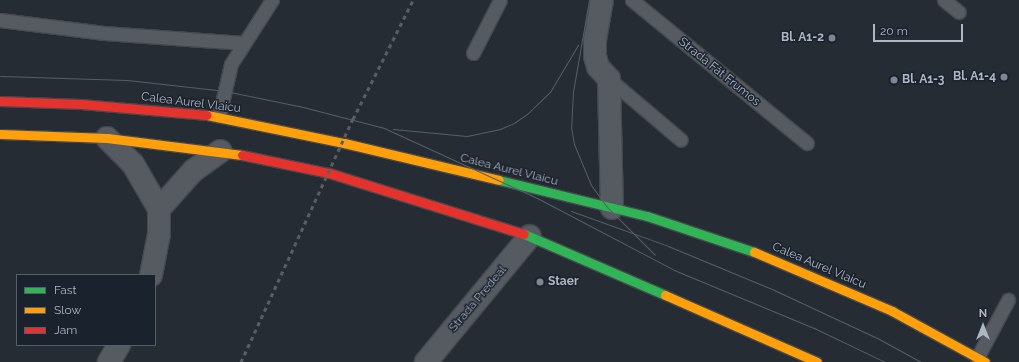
<!DOCTYPE html>
<meta charset="utf-8">
<style>
body{margin:0}
#map{position:relative;width:1019px;height:362px;overflow:hidden;background:#262c33;font-family:Raleway,sans-serif}
div>[style]{position:absolute}
.roads{filter:drop-shadow(1px 0 #44484e) drop-shadow(-1px 0 #44484e) drop-shadow(0 1px #44484e) drop-shadow(0 -1px #44484e)}
.lane>*{height:13px;margin:-6.5px;padding:0 6.5px;transform-origin:6.5px;border-radius:6.5px;background:#565a61}
.street>*{height:22px;margin:-11px;padding:0 11px;transform-origin:11px;border-radius:11px;background:#565a61}
.fast>*{height:9px;margin:-4.5px;padding:0 4.5px;transform-origin:4.5px;border-radius:4.5px;background:#30b455}
.slow>*{height:9px;margin:-4.5px;padding:0 4.5px;transform-origin:4.5px;border-radius:4.5px;background:#ff9f0a}
.jam>*{height:9px;margin:-4.5px;padding:0 4.5px;transform-origin:4.5px;border-radius:4.5px;background:#e5322d}
.tram>*{height:1px;margin:-0.5px;padding:0 0.5px;transform-origin:0.5px;border-radius:0.5px;background:#595e65}
.rail>*{height:3px;margin-top:-1.5px;transform-origin:0;background:repeating-linear-gradient(90deg,#595e65 0 4px,transparent 0 8px)}
.dots>*{width:11px;height:11px;translate:-50% -50%;box-sizing:border-box;border:2px solid #1a222d;border-radius:50%}
span{translate:-50% -50%;white-space:nowrap;text-align:center;line-height:1.15;-webkit-text-stroke:3px #1a222d;paint-order:stroke}
.poi-label{font-size:12px;color:#afb7c5;font-weight:700}
.right{translate:-100% -50%;text-align:right}
.left{translate:0 -50%;text-align:left}
.street-label{font-size:12px;color:#afb7c5}
.legend{position:absolute;left:16px;top:274px;width:140px;height:72px;box-sizing:border-box;background:#1a222d;border:1px solid #565e6a;margin:0;padding:5px 7px;list-style:none;font-size:12px;color:#afb7c5}
.legend li{display:flex;align-items:center;gap:8px;height:20px}
.legend b{width:20px;border:1px solid #565e6a}
.north{position:absolute;left:963px;top:306px;width:40px;height:40px;-webkit-text-stroke:3px #1a222d;paint-order:stroke;rotate:0deg;font-size:11px;font-weight:700;line-height:16px;text-align:center;color:#afb7c5}
.north::after{content:'';display:block;margin:auto;width:14px;height:18px;background:#afb7c5;clip-path:polygon(50% 0,100% 100%,50% 72%,0 100%)}
.scale{position:absolute;left:873px;top:24px;width:90px;height:18px;box-sizing:border-box;border:2px solid #afb7c5;border-top:0;padding-left:5px;font-size:12px;line-height:14px;white-space:nowrap;color:#afb7c5;-webkit-text-stroke:3px #1a222d;paint-order:stroke}
</style>
<div id="map">
<div class="roads">
<div class="lane">
<i style="left:632px;top:0;width:226px;rotate:39.3deg"></i>
<i style="left:944px;top:0;width:19px;rotate:39deg"></i>
<i style="left:0;top:20px;width:105px;rotate:7.1deg"></i>
<i style="left:104px;top:33px;width:140px;rotate:4.1deg"></i>
<i style="left:473px;top:53px;width:59px;rotate:-63deg"></i>
<i style="left:609px;top:79px;width:94px;rotate:40.3deg"></i>
<i style="left:219px;top:116px;width:53px;rotate:-77deg"></i>
<i style="left:231px;top:64px;width:76px;rotate:-57.4deg"></i>
<i style="left:977px;top:358px;width:66px;rotate:-61.9deg"></i>
</div>
<div class="street">
<i style="left:602px;top:0;width:41px;rotate:99.9deg"></i>
<i style="left:595px;top:40px;width:16px;rotate:90deg"></i>
<i style="left:595px;top:56px;width:11px;rotate:75deg"></i>
<i style="left:598px;top:67px;width:16px;rotate:47deg"></i>
<i style="left:609px;top:79px;width:129px;rotate:88.7deg"></i>
<i style="left:107px;top:138px;width:37px;rotate:45deg"></i>
<i style="left:133px;top:164px;width:52px;rotate:60deg"></i>
<i style="left:159px;top:209px;width:25px;rotate:90deg"></i>
<i style="left:159px;top:234px;width:42px;rotate:101deg"></i>
<i style="left:159px;top:209px;width:51px;rotate:-48.2deg"></i>
<i style="left:193px;top:171px;width:34px;rotate:-36deg"></i>
<i style="left:109px;top:362px;width:20px;rotate:-60deg"></i>
<i style="left:426px;top:362px;width:163px;rotate:-50.5deg"></i>
</div>
<div class="fast">
<i style="left:499px;top:180px;width:152px;rotate:13.7deg"></i>
<i style="left:647px;top:216px;width:113px;rotate:18.6deg"></i>
<i style="left:524px;top:234px;width:154px;rotate:23.4deg"></i>
</div>
<div class="slow">
<i style="left:207px;top:115px;width:140px;rotate:11.6deg"></i>
<i style="left:344px;top:143px;width:159px;rotate:13.4deg"></i>
<i style="left:0;top:134px;width:107px;rotate:2.1deg"></i>
<i style="left:107px;top:138px;width:136px;rotate:7.2deg"></i>
<i style="left:754px;top:252px;width:150px;rotate:23.1deg"></i>
<i style="left:892px;top:311px;width:106px;rotate:28.7deg"></i>
<i style="left:665px;top:295px;width:166px;rotate:23.8deg"></i>
</div>
<div class="jam">
<i style="left:0;top:101px;width:81px;rotate:2.1deg"></i>
<i style="left:81px;top:104px;width:126px;rotate:5deg"></i>
<i style="left:242px;top:155px;width:89px;rotate:11.7deg"></i>
<i style="left:329px;top:173px;width:204px;rotate:17.4deg"></i>
</div>
</div>
<div class="tram">
<i style="left:589px;top:0;width:93px;rotate:99.9deg"></i>
<i style="left:573px;top:92px;width:35px;rotate:93deg"></i>
<i style="left:571px;top:127px;width:17px;rotate:80deg"></i>
<i style="left:574px;top:144px;width:44px;rotate:67.5deg"></i>
<i style="left:591px;top:185px;width:26px;rotate:54deg"></i>
<i style="left:606px;top:206px;width:69px;rotate:45deg"></i>
<i style="left:0;top:76px;width:127px;rotate:1.8deg"></i>
<i style="left:127px;top:80px;width:99px;rotate:6.4deg"></i>
<i style="left:225px;top:91px;width:76px;rotate:11.5deg"></i>
<i style="left:299px;top:106px;width:88px;rotate:14.5deg"></i>
<i style="left:384px;top:128px;width:170px;rotate:24.6deg"></i>
<i style="left:539px;top:199px;width:153px;rotate:27.7deg"></i>
<i style="left:674px;top:270px;width:152px;rotate:22.5deg"></i>
<i style="left:814px;top:328px;width:79px;rotate:25.6deg"></i>
<i style="left:393px;top:129px;width:74px;rotate:5.4deg"></i>
<i style="left:467px;top:136px;width:34px;rotate:-12deg"></i>
<i style="left:500px;top:129px;width:15px;rotate:-23deg"></i>
<i style="left:514px;top:123px;width:16px;rotate:-35deg"></i>
<i style="left:527px;top:114px;width:32px;rotate:-44deg"></i>
<i style="left:550px;top:92px;width:55px;rotate:-59.2deg"></i>
<i style="left:571px;top:211px;width:103px;rotate:19.8deg"></i>
<i style="left:668px;top:246px;width:115px;rotate:22.5deg"></i>
<i style="left:774px;top:290px;width:116px;rotate:25deg"></i>
<i style="left:879px;top:339px;width:48px;rotate:28.7deg"></i>
</div>
<div class="rail">
<i style="left:241px;top:362px;width:268px;rotate:-65.3deg"></i>
<i style="left:353px;top:119px;width:133px;rotate:-63.2deg"></i>
</div>
<div class="dots">
<i style="left:832px;top:38px;background:#7f8692"></i>
<i style="left:1004px;top:77px;background:#7f8692"></i>
<i style="left:894px;top:80px;background:#7f8692"></i>
<i style="left:540px;top:282px;background:#7f8692"></i>
</div>
<div class="poi-label">
<span class="right" style="left:824px;top:38px">Bl. A1-2</span>
<span class="right" style="left:996px;top:77px">Bl. A1-4</span>
<span class="left" style="left:902px;top:80px">Bl. A1-3</span>
<span class="left" style="left:548px;top:282px">Staer</span>
</div>
<div class="street-label">
<span style="left:719px;top:72px;rotate:39deg">Strada Făt Frumos</span>
<span style="left:191px;top:103px;rotate:7deg">Calea Aurel Vlaicu</span>
<span style="left:509px;top:170px;rotate:14deg">Calea Aurel Vlaicu</span>
<span style="left:819px;top:266px;rotate:23deg">Calea Aurel Vlaicu</span>
<span style="left:478px;top:299px;rotate:-50deg">Strada Predeal</span>
</div>
<ul class="legend">
<li><b style="height:5px;background:#30b455"></b>Fast</li>
<li><b style="height:5px;background:#ff9f0a"></b>Slow</li>
<li><b style="height:5px;background:#e5322d"></b>Jam</li>
</ul>
<div class="north">N</div>
<div class="scale">20 m</div>
</div>
